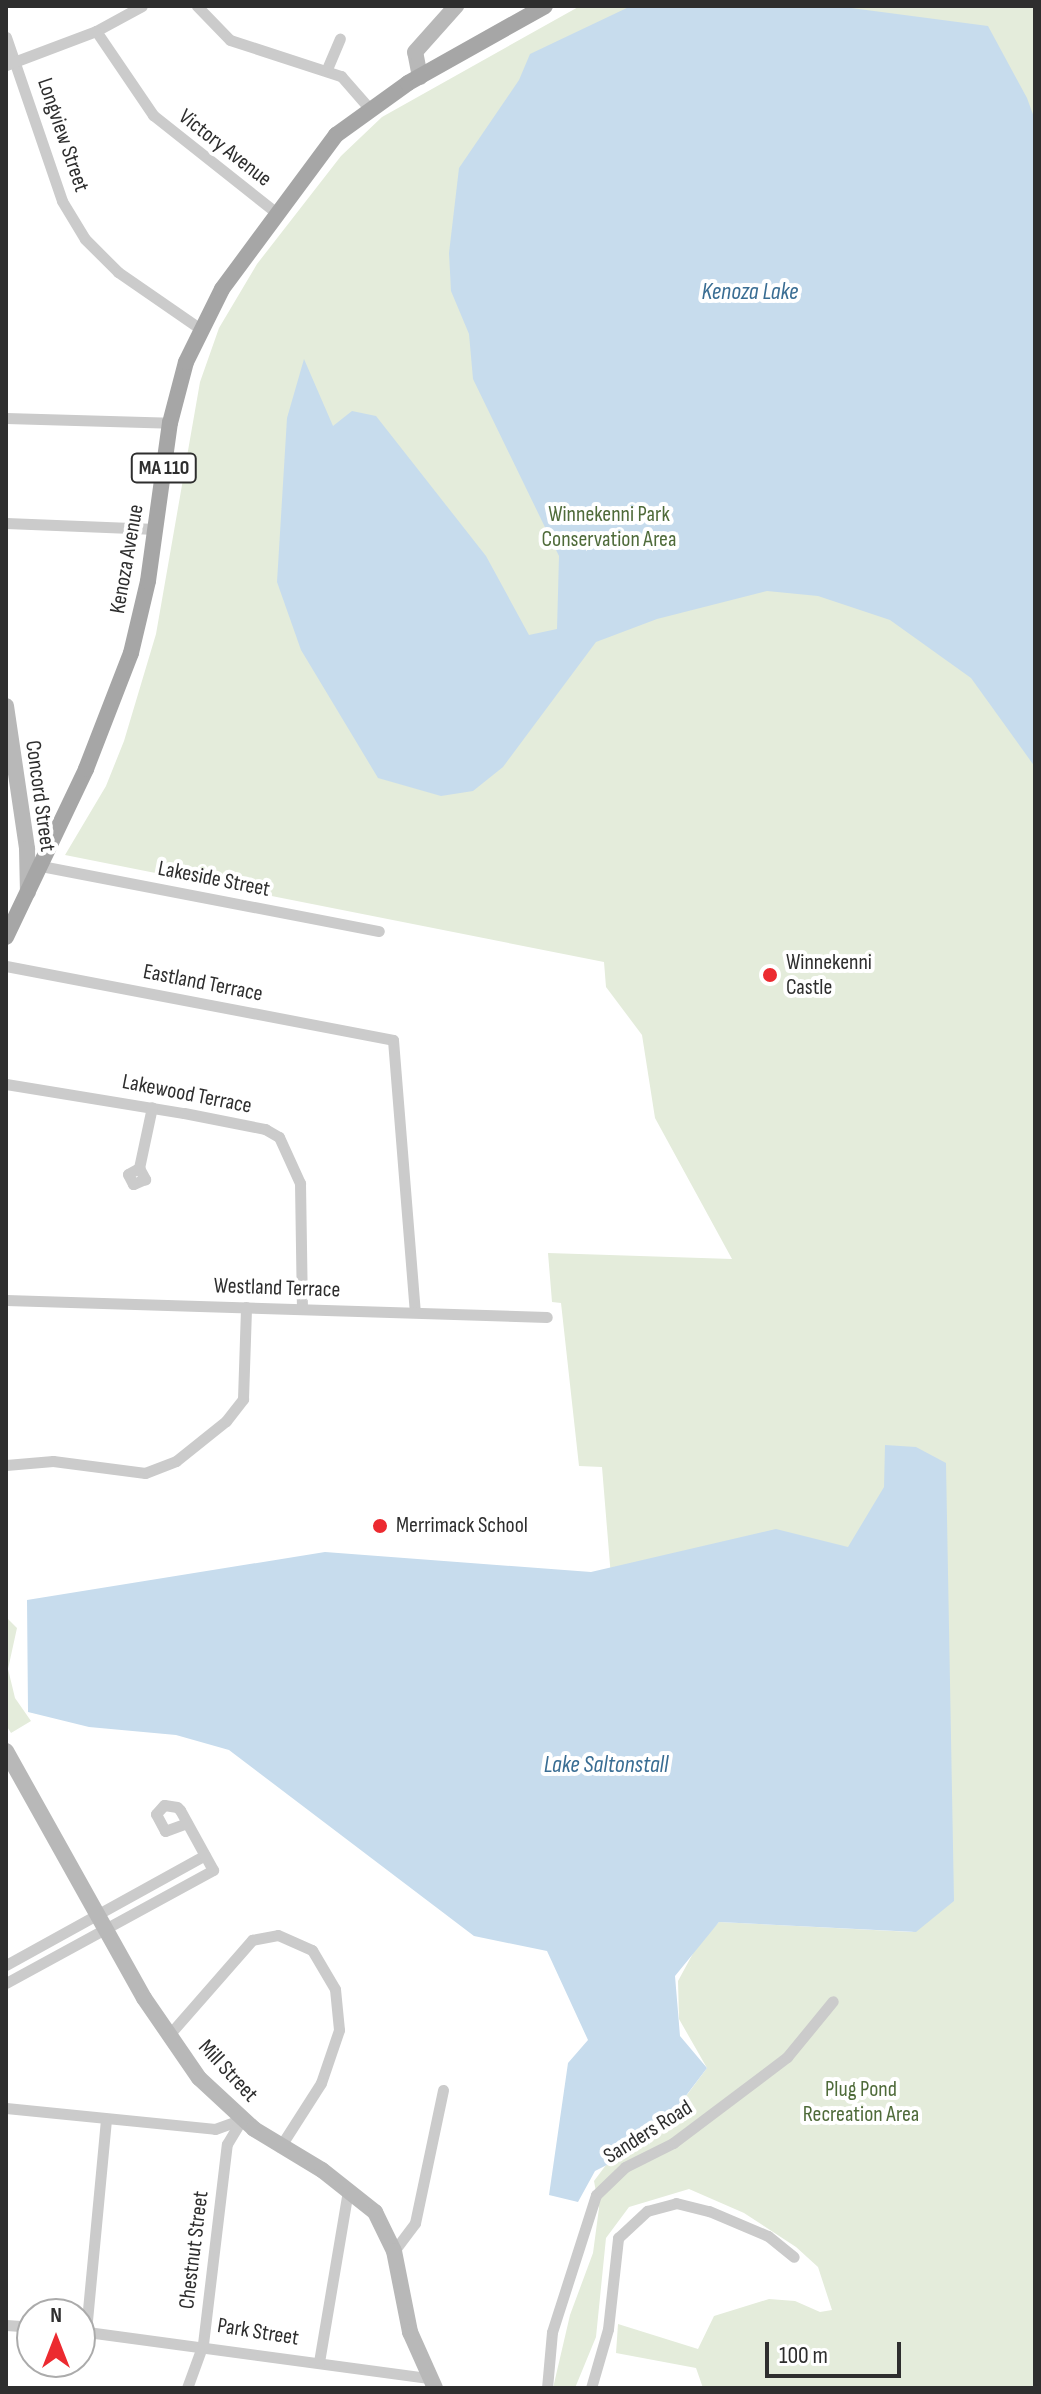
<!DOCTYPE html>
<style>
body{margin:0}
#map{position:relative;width:1041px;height:2394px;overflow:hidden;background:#fff;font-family:"Sofia Sans Condensed",sans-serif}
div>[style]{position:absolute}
.green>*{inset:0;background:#e4ecdb}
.water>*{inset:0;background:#c7dced}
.street>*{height:11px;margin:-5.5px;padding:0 5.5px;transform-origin:5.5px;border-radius:5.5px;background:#cbcbcb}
.secondary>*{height:16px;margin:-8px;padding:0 8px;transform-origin:8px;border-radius:8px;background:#b8b8b8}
.primary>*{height:16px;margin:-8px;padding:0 8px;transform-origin:8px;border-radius:8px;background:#a6a6a6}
.dots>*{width:22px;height:22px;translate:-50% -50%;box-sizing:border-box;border:4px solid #fff;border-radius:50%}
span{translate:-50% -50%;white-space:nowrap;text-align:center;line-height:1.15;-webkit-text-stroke:8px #fff;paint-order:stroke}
.shield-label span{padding:2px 6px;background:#fff;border:2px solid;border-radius:6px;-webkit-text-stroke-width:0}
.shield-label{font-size:20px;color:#2e2e2e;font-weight:700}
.street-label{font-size:22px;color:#2e2e2e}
.park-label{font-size:22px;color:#4f6b3a}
.poi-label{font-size:22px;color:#2e2e2e}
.left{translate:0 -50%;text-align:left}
.water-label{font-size:24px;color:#396d93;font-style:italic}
.frame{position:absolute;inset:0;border:8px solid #2e2e2e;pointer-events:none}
.north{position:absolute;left:16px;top:2298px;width:80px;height:80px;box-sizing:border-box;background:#fff;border:2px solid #ababab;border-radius:50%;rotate:0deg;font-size:22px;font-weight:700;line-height:32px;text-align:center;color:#2e2e2e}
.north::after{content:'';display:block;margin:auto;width:28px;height:36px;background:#ec2a30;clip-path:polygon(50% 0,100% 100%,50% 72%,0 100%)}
.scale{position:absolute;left:765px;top:2342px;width:136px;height:36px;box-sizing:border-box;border:4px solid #2e2e2e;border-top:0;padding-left:10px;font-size:24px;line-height:28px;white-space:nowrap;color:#2e2e2e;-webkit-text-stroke:6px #fff;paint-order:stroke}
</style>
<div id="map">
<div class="green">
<i style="clip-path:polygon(580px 6px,1035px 6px,1035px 2388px,703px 2388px,696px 2368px,616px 2353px,618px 2324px,698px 2349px,714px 2316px,769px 2299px,795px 2301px,820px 2312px,832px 2310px,818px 2267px,796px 2247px,744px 2213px,689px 2189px,629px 2207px,606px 2238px,596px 2337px,575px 2388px,553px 2388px,570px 2315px,593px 2253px,599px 2208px,594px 2181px,606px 2165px,654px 2139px,707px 2068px,679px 2019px,678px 1981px,697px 1946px,719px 1922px,912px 1932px,925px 1924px,889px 1494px,850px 1558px,611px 1577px,602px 1467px,579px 1466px,561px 1303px,552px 1302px,548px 1253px,732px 1259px,655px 1118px,642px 1035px,606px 987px,604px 962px,65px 855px,106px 786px,124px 741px,156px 634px,200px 382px,219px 328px,257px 264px,341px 156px,382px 117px)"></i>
<i style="clip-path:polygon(6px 1617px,17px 1628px,8px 1669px,15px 1698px,31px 1721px,11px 1733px,6px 1725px)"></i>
</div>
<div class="water">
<i style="clip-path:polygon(631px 6px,836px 6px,988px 26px,1027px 98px,1035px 120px,1035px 767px,971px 678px,890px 620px,818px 596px,767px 591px,657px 619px,596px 642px,503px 767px,473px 791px,441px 796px,378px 778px,301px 650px,277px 582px,287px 418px,304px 359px,333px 426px,352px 411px,376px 416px,486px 556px,529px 635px,557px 629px,559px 556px,473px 379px,469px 334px,451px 291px,449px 253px,459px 168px,519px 80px,530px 54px)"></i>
<i style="clip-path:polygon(885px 1445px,916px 1447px,946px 1463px,954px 1901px,916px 1932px,719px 1922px,675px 1976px,680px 2036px,707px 2068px,650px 2143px,595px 2171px,578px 2202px,549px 2195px,568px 2063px,588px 2040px,547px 1951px,474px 1936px,229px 1750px,176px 1735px,89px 1727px,28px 1712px,27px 1600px,325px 1552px,591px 1572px,776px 1529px,848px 1547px,884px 1487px)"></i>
</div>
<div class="street">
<i style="left:197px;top:6px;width:47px;rotate:45.9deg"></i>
<i style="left:230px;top:40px;width:117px;rotate:18deg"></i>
<i style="left:341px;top:76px;width:43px;rotate:48.8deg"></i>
<i style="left:96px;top:31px;width:52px;rotate:-28.5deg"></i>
<i style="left:6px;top:37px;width:173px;rotate:71.1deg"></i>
<i style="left:62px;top:201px;width:44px;rotate:58.8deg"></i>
<i style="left:85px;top:239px;width:47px;rotate:45deg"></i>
<i style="left:118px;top:272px;width:102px;rotate:34.6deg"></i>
<i style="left:6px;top:65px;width:96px;rotate:-20.7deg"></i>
<i style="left:96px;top:31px;width:102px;rotate:55.8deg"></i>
<i style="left:153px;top:115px;width:159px;rotate:38.4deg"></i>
<i style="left:327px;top:69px;width:33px;rotate:-67deg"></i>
<i style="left:6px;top:418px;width:164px;rotate:1.7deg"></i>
<i style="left:6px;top:523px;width:150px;rotate:2.3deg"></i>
<i style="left:41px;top:866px;width:344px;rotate:10.9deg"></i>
<i style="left:6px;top:966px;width:394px;rotate:10.8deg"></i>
<i style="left:393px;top:1040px;width:273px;rotate:85.4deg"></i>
<i style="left:6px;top:1084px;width:180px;rotate:9.3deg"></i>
<i style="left:184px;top:1113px;width:83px;rotate:11.2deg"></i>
<i style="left:265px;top:1129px;width:16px;rotate:30deg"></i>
<i style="left:279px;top:1137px;width:51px;rotate:65.5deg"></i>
<i style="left:300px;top:1183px;width:126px;rotate:89.1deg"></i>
<i style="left:139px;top:1168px;width:13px;rotate:61deg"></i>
<i style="left:145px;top:1179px;width:13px;rotate:157deg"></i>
<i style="left:133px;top:1184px;width:11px;rotate:-117deg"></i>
<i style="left:128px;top:1174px;width:13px;rotate:-29deg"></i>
<i style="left:139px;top:1168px;width:62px;rotate:-78deg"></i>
<i style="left:6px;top:1300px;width:541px;rotate:1.8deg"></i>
<i style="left:6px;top:1465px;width:47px;rotate:-4.9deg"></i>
<i style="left:53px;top:1461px;width:93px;rotate:7.4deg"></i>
<i style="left:145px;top:1473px;width:33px;rotate:-21deg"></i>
<i style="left:176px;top:1461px;width:64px;rotate:-38.7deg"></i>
<i style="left:226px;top:1421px;width:28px;rotate:-52deg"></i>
<i style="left:243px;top:1399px;width:92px;rotate:-88.1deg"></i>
<i style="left:6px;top:1965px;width:227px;rotate:-28.9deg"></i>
<i style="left:6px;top:1983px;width:236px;rotate:-28.6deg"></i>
<i style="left:213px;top:1870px;width:68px;rotate:-118.8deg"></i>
<i style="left:180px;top:1810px;width:4px;rotate:-135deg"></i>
<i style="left:177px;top:1807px;width:13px;rotate:-171deg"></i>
<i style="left:164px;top:1805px;width:12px;rotate:132deg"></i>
<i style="left:156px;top:1814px;width:19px;rotate:62deg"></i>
<i style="left:165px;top:1831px;width:23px;rotate:-20deg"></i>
<i style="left:168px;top:2036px;width:128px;rotate:-48.8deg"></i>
<i style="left:252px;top:1940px;width:26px;rotate:-11deg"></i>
<i style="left:278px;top:1935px;width:37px;rotate:24deg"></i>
<i style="left:312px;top:1950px;width:45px;rotate:59.5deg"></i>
<i style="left:335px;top:1989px;width:41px;rotate:84.4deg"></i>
<i style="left:339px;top:2030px;width:56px;rotate:108.8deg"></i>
<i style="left:321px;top:2083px;width:76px;rotate:122.6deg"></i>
<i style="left:6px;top:2108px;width:210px;rotate:5.7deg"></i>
<i style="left:215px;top:2129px;width:29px;rotate:-20deg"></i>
<i style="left:394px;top:2251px;width:35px;rotate:-53deg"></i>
<i style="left:415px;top:2223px;width:136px;rotate:-78.1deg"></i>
<i style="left:6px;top:2325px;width:26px;rotate:4deg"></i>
<i style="left:80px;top:2331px;width:352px;rotate:7.7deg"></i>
<i style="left:86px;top:2331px;width:212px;rotate:-84.6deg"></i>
<i style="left:319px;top:2362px;width:174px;rotate:-80.4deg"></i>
<i style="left:187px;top:2388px;width:47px;rotate:-70deg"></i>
<i style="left:203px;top:2344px;width:201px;rotate:-83.2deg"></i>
<i style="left:227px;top:2144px;width:29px;rotate:-59deg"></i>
<i style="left:547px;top:2388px;width:56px;rotate:-84.9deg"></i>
<i style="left:552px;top:2332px;width:144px;rotate:-72.2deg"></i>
<i style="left:596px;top:2195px;width:40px;rotate:-44deg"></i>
<i style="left:625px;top:2167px;width:54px;rotate:-26.6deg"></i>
<i style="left:673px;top:2143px;width:143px;rotate:-37deg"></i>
<i style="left:787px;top:2057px;width:72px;rotate:-50.6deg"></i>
<i style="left:591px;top:2388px;width:61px;rotate:-73.9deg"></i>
<i style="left:608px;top:2329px;width:92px;rotate:-83.7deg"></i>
<i style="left:618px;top:2238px;width:40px;rotate:-43deg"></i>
<i style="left:647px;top:2211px;width:30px;rotate:-15deg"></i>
<i style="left:676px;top:2203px;width:34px;rotate:14deg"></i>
<i style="left:709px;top:2211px;width:64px;rotate:23deg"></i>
<i style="left:768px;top:2236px;width:33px;rotate:39deg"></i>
</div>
<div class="secondary">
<i style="left:420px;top:77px;width:25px;rotate:-101deg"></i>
<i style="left:415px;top:52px;width:62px;rotate:-48.3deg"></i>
<i style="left:6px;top:706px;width:145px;rotate:81.6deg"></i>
<i style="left:27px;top:849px;width:43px;rotate:88.7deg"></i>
<i style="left:6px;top:1751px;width:283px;rotate:60.8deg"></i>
<i style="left:144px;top:1998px;width:97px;rotate:55.5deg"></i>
<i style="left:199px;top:2078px;width:75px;rotate:42.8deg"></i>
<i style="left:254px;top:2129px;width:79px;rotate:31.1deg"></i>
<i style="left:322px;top:2170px;width:68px;rotate:38.4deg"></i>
<i style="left:375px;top:2212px;width:43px;rotate:64deg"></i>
<i style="left:394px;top:2251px;width:83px;rotate:78.8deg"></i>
<i style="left:410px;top:2332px;width:61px;rotate:65.9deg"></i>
</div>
<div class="primary">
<i style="left:6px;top:937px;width:186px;rotate:-64.5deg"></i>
<i style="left:86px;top:769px;width:124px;rotate:-68.8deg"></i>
<i style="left:131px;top:653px;width:74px;rotate:-76.7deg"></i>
<i style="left:148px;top:581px;width:160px;rotate:-82.1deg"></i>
<i style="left:170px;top:423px;width:63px;rotate:-75.3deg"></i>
<i style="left:186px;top:362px;width:81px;rotate:-63.7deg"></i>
<i style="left:222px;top:289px;width:192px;rotate:-53.5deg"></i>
<i style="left:336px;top:135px;width:89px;rotate:-35.8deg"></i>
<i style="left:408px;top:83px;width:157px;rotate:-29.3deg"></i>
</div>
<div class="dots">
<i style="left:770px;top:975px;background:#ec2a30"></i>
<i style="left:380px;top:1526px;background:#ec2a30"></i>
</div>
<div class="shield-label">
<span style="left:164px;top:468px">MA 110</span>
</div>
<div class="street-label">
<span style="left:63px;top:135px;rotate:71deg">Longview Street</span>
<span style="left:225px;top:148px;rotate:38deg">Victory Avenue</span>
<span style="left:127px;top:559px;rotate:-80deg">Kenoza Avenue</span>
<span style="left:40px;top:796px;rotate:82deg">Concord Street</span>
<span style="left:214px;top:879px;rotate:11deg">Lakeside Street</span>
<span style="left:203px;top:983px;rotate:11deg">Eastland Terrace</span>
<span style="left:187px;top:1094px;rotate:11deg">Lakewood Terrace</span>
<span style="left:277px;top:1288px;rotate:2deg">Westland Terrace</span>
<span style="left:228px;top:2071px;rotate:47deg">Mill Street</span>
<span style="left:648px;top:2132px;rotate:-32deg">Sanders Road</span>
<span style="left:194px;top:2250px;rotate:-83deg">Chestnut Street</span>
<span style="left:258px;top:2332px;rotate:9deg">Park Street</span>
</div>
<div class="park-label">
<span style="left:609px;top:527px">Winnekenni Park<br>Conservation Area</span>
<span style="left:861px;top:2102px">Plug Pond<br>Recreation Area</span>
</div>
<div class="poi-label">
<span class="left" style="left:786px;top:975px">Winnekenni<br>Castle</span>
<span class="left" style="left:396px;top:1526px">Merrimack School</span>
</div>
<div class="water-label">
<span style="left:750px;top:292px">Kenoza Lake</span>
<span style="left:606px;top:1765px">Lake Saltonstall</span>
</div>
<div class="frame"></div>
<div class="north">N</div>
<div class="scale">100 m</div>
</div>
